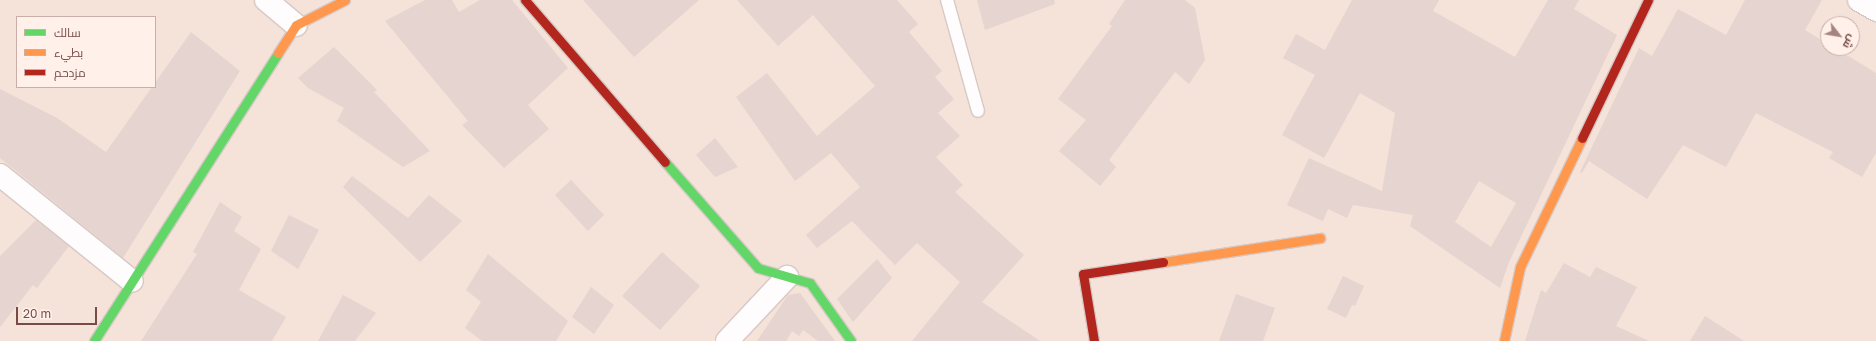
<!DOCTYPE html>
<meta charset="utf-8">
<style>
body{margin:0}
#map{position:relative;width:1876px;height:341px;overflow:hidden;background:#f8eee8;font-family:"Golos Text",Cairo,sans-serif}
div>[style]{position:absolute}
.residential>*{inset:0;background:#f5e2d9}
.building>*{inset:0;background:#e5d4cf}
.roads{filter:drop-shadow(1px 0 #d6c9c5) drop-shadow(-1px 0 #d6c9c5) drop-shadow(0 1px #d6c9c5) drop-shadow(0 -1px #d6c9c5)}
.lane>*{height:12px;margin:-6px;padding:0 6px;transform-origin:6px;border-radius:6px;background:#fefcfc}
.street>*{height:22px;margin:-11px;padding:0 11px;transform-origin:11px;border-radius:11px;background:#fefcfc}
.fast>*{height:9px;margin:-4.5px;padding:0 4.5px;transform-origin:4.5px;border-radius:4.5px;background:#63d668}
.slow>*{height:9px;margin:-4.5px;padding:0 4.5px;transform-origin:4.5px;border-radius:4.5px;background:#ff974d}
.jam>*{height:9px;margin:-4.5px;padding:0 4.5px;transform-origin:4.5px;border-radius:4.5px;background:#b3261e}
span{translate:-50% -50%;white-space:nowrap;text-align:center;line-height:1.15;-webkit-text-stroke:3px #fff1ea;paint-order:stroke}
.legend{position:absolute;left:16px;top:16px;width:140px;height:72px;box-sizing:border-box;background:#fff1ea;border:1px solid #c9afa8;margin:0;padding:5px 7px;list-style:none;font-size:12px;color:#784b46}
.legend li{display:flex;align-items:center;gap:8px;height:20px}
.legend b{width:20px;border:1px solid #c9afa8}
.north{position:absolute;left:1820px;top:16px;width:40px;height:40px;box-sizing:border-box;background:#fff1ea;border:1px solid #c9afa8;border-radius:50%;rotate:121deg;font-size:11px;font-weight:700;line-height:16px;text-align:center;color:#784b46}
.north::after{content:'';display:block;margin:auto;width:14px;height:18px;background:#a5847f;clip-path:polygon(50% 0,100% 100%,50% 72%,0 100%)}
.scale{position:absolute;left:16px;top:307px;width:81px;height:18px;box-sizing:border-box;border:2px solid #784b46;border-top:0;padding-left:5px;font-size:12px;line-height:14px;white-space:nowrap;color:#784b46;-webkit-text-stroke:3px #fff1ea;paint-order:stroke}
</style>
<div id="map">
<div class="residential">
<i style="clip-path:polygon(evenodd,0 0,1876px 0,1876px 341px,0 341px,0 0,17px 17px,155px 17px,155px 87px,17px 87px,17px 17px,0 0,1828px 24px,1852px 24px,1852px 48px,1828px 48px,1828px 24px)"></i>
</div>
<div class="building">
<i style="clip-path:polygon(425px 0,452px 0,459px 12px,480px 0,512px 0,568px 68px,528px 105px,549px 129px,504px 168px,462px 125px,468px 121px,385px 21px)"></i>
<i style="clip-path:polygon(583px 0,699px 0,634px 57px)"></i>
<i style="clip-path:polygon(737px 0,897px 0,918px 24px,909px 32px,942px 71px,935px 77px,954px 99px,938px 113px,960px 136px,936px 157px,963px 185px,955px 192px,1024px 255px,982px 302px,1040px 341px,912px 341px,960px 282px,917px 243px,895px 265px,852px 221px,817px 248px,806px 235px,860px 187px,831px 153px,795px 181px,736px 97px,767px 73px,817px 136px,875px 86px,813px 15px,778px 46px)"></i>
<i style="clip-path:polygon(977px 0,1054px 0,1055px 4px,985px 30px)"></i>
<i style="clip-path:polygon(1125px 0,1185px 0,1195px 8px,1205px 60px,1189px 84px,1175px 72px,1109px 160px,1116px 167px,1100px 186px,1059px 151px,1086px 120px,1058px 99px,1112px 26px,1109px 24px)"></i>
<i style="clip-path:polygon(evenodd,1352px 0,1439px 0,1433px 11px,1515px 57px,1548px 0,1579px 0,1574px 9px,1617px 35px,1509px 262px,1500px 288px,1410px 226px,1413px 215px,1353px 205px,1347px 218px,1328px 209px,1323px 221px,1287px 205px,1309px 158px,1382px 191px,1395px 113px,1360px 93px,1324px 158px,1282px 135px,1315px 75px,1283px 58px,1296px 34px,1325px 50px,1352px 0,1479px 181px,1516px 203px,1491px 247px,1455px 222px,1479px 181px)"></i>
<i style="clip-path:polygon(1745px 0,1822px 0,1805px 30px,1828px 44px,1828px 48px,1835px 48px,1876px 73px,1876px 153px,1862px 177px,1829px 158px,1833px 152px,1756px 113px,1726px 167px,1683px 145px,1647px 199px,1589px 161px,1582px 173px,1580px 172px,1639px 48px,1652px 56px,1678px 9px,1726px 35px)"></i>
<i style="clip-path:polygon(191px 32px,240px 71px,123px 258px,0 158px,0 89px,57px 118px,106px 152px)"></i>
<i style="clip-path:polygon(334px 47px,377px 90px,374px 92px,430px 151px,403px 167px,337px 121px,344px 108px,308px 88px,298px 78px)"></i>
<i style="clip-path:polygon(715px 138px,738px 167px,715px 177px,696px 155px)"></i>
<i style="clip-path:polygon(352px 176px,408px 218px,429px 195px,462px 221px,420px 262px,343px 187px)"></i>
<i style="clip-path:polygon(571px 180px,604px 215px,588px 231px,555px 195px)"></i>
<i style="clip-path:polygon(220px 202px,242px 217px,234px 231px,261px 249px,239px 290px,286px 317px,272px 341px,141px 341px,197px 254px,193px 252px)"></i>
<i style="clip-path:polygon(289px 215px,319px 230px,298px 269px,271px 251px)"></i>
<i style="clip-path:polygon(36px 220px,69px 246px,37px 288px,33px 285px,0 327px,0 256px)"></i>
<i style="clip-path:polygon(662px 252px,700px 286px,660px 330px,622px 296px)"></i>
<i style="clip-path:polygon(488px 254px,568px 321px,556px 341px,482px 341px,465px 328px,481px 302px,466px 290px)"></i>
<i style="clip-path:polygon(877px 259px,892px 278px,853px 322px,837px 299px)"></i>
<i style="clip-path:polygon(1564px 263px,1590px 277px,1596px 267px,1637px 287px,1616px 326px,1649px 341px,1525px 341px,1541px 290px,1546px 293px)"></i>
<i style="clip-path:polygon(1343px 276px,1364px 286px,1355px 306px,1352px 305px,1346px 318px,1327px 309px)"></i>
<i style="clip-path:polygon(591px 287px,614px 305px,594px 334px,572px 317px)"></i>
<i style="clip-path:polygon(800px 293px,835px 341px,818px 341px,803px 330px,799px 336px,792px 331px,786px 341px,757px 341px,788px 295px)"></i>
<i style="clip-path:polygon(1236px 294px,1275px 308px,1263px 341px,1219px 341px)"></i>
<i style="clip-path:polygon(343px 295px,376px 313px,355px 341px,318px 341px)"></i>
<i style="clip-path:polygon(1705px 316px,1744px 341px,1690px 341px)"></i>
</div>
<div class="roads">
<div class="lane">
<i style="left:947px;top:0;width:115px;rotate:74.4deg"></i>
</div>
<div class="street">
<i style="left:266px;top:0;width:39px;rotate:40deg"></i>
<i style="left:1859px;top:0;width:20px;rotate:30deg"></i>
<i style="left:0;top:175px;width:169px;rotate:38.8deg"></i>
<i style="left:727px;top:341px;width:88px;rotate:-46.8deg"></i>
</div>
<div class="fast">
<i style="left:665px;top:162px;width:141px;rotate:48.7deg"></i>
<i style="left:758px;top:268px;width:54px;rotate:16.1deg"></i>
<i style="left:810px;top:283px;width:71px;rotate:54.7deg"></i>
<i style="left:94px;top:341px;width:342px;rotate:-57.4deg"></i>
</div>
<div class="slow">
<i style="left:278px;top:53px;width:33px;rotate:-57deg"></i>
<i style="left:296px;top:25px;width:55px;rotate:-27deg"></i>
<i style="left:1163px;top:262px;width:159px;rotate:-8.7deg"></i>
<i style="left:1504px;top:341px;width:76px;rotate:-77.8deg"></i>
<i style="left:1520px;top:267px;width:143px;rotate:-64.3deg"></i>
</div>
<div class="jam">
<i style="left:525px;top:0;width:214px;rotate:49.2deg"></i>
<i style="left:1582px;top:138px;width:153px;rotate:-64.4deg"></i>
<i style="left:1094px;top:341px;width:68px;rotate:-99.3deg"></i>
<i style="left:1083px;top:274px;width:81px;rotate:-8.5deg"></i>
</div>
</div>
<ul class="legend">
<li><b style="height:5px;background:#63d668"></b>سالك</li>
<li><b style="height:5px;background:#ff974d"></b>بطيء</li>
<li><b style="height:5px;background:#b3261e"></b>مزدحم</li>
</ul>
<div class="north">ش</div>
<div class="scale">20 m</div>
</div>
